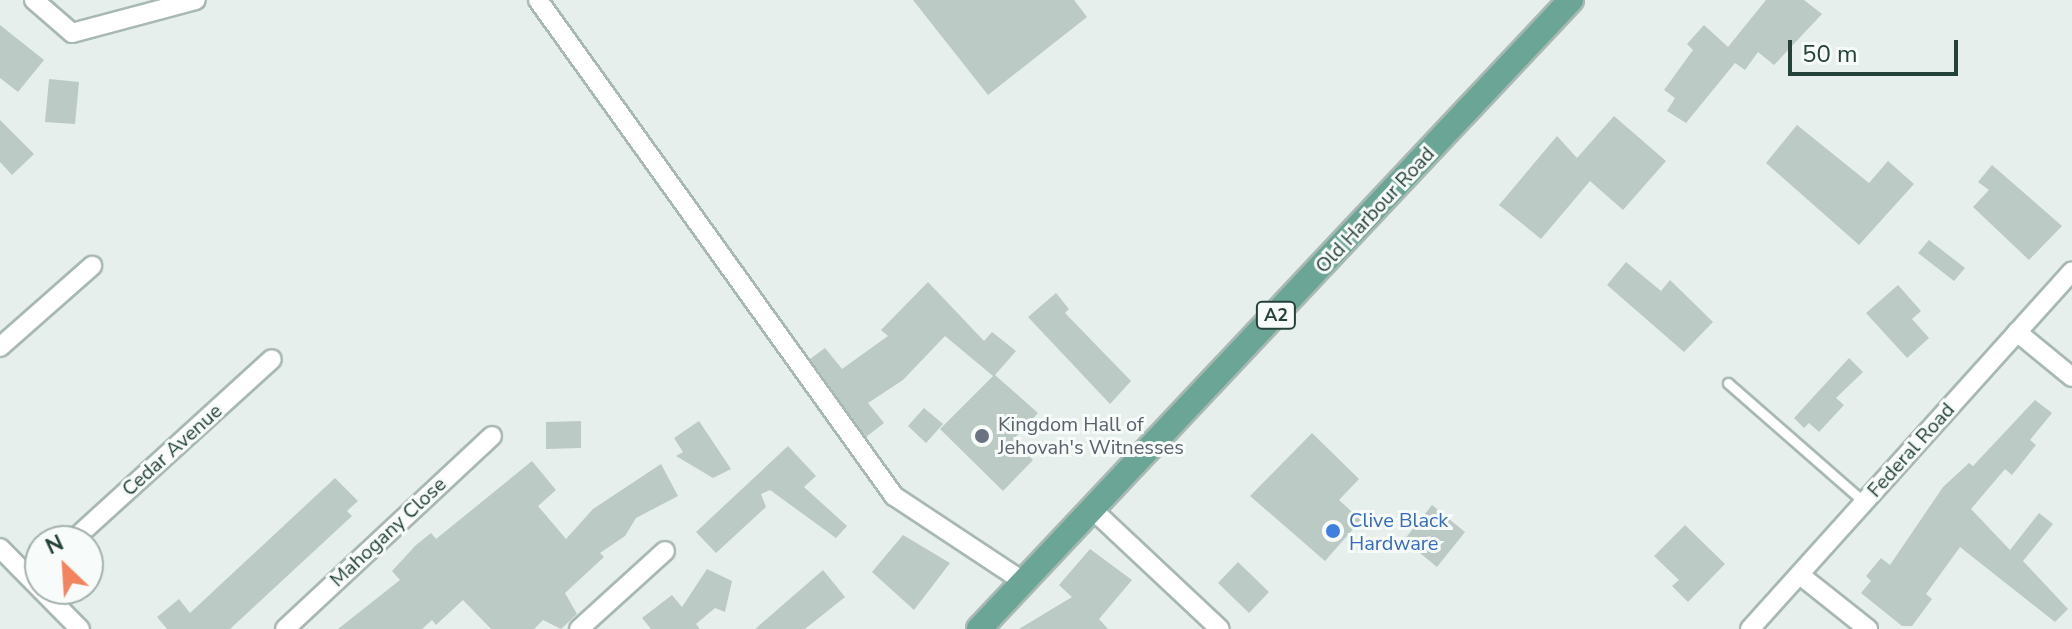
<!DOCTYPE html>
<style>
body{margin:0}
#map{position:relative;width:2072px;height:629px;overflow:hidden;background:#e6efeb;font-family:"Nunito Sans",sans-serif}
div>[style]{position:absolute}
.building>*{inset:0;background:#bbcac4}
.roads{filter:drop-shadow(2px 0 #a8b8b2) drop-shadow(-2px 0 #a8b8b2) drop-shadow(0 2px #a8b8b2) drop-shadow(0 -2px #a8b8b2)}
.service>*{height:9px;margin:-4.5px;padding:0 4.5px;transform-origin:4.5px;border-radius:4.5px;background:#fff}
.minor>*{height:18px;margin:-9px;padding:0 9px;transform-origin:9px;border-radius:9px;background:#fff}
.primary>*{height:24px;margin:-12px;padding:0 12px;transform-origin:12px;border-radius:12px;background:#6aa596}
.dots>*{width:22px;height:22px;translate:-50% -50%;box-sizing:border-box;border:4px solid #f7fbf9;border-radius:50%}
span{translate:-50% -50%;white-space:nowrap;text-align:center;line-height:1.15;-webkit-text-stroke:6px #f7fbf9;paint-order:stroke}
.shield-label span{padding:2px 6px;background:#f7fbf9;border:2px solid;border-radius:6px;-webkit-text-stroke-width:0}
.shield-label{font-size:18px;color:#24423a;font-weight:700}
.street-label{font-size:20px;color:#24423a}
.worship-label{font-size:20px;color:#5b616d}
.left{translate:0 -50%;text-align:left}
.shop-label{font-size:20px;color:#366cbe}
.north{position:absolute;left:24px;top:525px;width:80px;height:80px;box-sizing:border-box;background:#f7fbf9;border:2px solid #a3b1ad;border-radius:50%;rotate:335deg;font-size:22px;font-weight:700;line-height:32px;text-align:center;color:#24423a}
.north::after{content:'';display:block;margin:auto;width:28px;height:36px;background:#f4845f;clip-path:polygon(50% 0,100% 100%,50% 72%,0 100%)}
.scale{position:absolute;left:1788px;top:40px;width:170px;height:36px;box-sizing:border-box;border:4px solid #24423a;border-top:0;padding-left:10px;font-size:24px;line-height:28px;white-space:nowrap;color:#24423a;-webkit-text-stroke:6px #f7fbf9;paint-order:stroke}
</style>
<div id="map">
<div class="building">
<i style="clip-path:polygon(913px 0,1074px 0,1087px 17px,988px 95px)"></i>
<i style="clip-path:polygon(1766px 0,1804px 0,1822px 14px,1774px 65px,1758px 52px,1745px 70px,1735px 63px,1686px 123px,1667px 111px,1675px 98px,1664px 90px,1693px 50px,1687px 44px,1704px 25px,1728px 47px)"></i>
<i style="clip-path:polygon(0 25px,44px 60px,18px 92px,0 78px)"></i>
<i style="clip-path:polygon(49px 79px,79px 82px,75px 124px,45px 122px)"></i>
<i style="clip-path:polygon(1614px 116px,1666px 161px,1623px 210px,1590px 181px,1541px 239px,1499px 205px,1557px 136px,1577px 158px)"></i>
<i style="clip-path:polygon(0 120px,34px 154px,12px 175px,0 162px)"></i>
<i style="clip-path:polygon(1797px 125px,1869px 183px,1888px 161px,1914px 184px,1859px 245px,1766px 163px)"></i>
<i style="clip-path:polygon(1992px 165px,2062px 226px,2029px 260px,1973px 207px,1989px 190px,1978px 182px)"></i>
<i style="clip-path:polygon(1929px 240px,1965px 268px,1954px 281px,1918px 253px)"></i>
<i style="clip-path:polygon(1626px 262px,1661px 291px,1670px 280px,1713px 322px,1684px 352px,1607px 285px)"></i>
<i style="clip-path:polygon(928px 282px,984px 341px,992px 332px,1016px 351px,995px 375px,1038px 413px,1013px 440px,1033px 460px,1003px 491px,940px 429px,993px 376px,945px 336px,903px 380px,868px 403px,884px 423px,866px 437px,810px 359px,825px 348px,842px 369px,888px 336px,881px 330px)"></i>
<i style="clip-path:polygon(1898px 285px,1921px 311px,1912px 319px,1929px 338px,1907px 358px,1866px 313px)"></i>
<i style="clip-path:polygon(1056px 293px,1069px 309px,1065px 313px,1131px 381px,1110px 404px,1028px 317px)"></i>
<i style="clip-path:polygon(1849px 358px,1863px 372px,1836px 398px,1844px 405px,1819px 432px,1809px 423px,1804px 428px,1794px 418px)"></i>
<i style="clip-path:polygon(2035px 400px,2052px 413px,2030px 440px,2036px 445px,2012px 475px,2005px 469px,1971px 509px,2010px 550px,2039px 513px,2053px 524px,2023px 561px,2068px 609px,2055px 622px,1960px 547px,1926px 594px,1932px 599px,1912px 626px,1902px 626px,1861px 593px,1871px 581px,1866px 576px,1881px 558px,1890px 565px,1943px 487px,1969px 463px,1973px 466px)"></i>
<i style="clip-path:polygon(924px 408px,943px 424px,926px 443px,908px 426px)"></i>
<i style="clip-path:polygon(581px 421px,581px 448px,546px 449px,546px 422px)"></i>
<i style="clip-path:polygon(699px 421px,731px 469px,713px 478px,676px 456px,683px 452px,674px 438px)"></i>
<i style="clip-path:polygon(1312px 433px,1359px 479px,1339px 500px,1361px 520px,1325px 561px,1250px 496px)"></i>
<i style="clip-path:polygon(788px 446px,816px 476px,804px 487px,847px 526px,836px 538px,770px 490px,761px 494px,766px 507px,716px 553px,696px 532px)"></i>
<i style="clip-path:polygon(532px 461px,556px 490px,538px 506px,566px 539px,593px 509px,661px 464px,678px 496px,636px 518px,625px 536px,600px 553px,604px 557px,565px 593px,577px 614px,561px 629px,543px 620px,534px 629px,491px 629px,463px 600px,436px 625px,432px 620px,422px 629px,338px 629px,400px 580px,392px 571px,416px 545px,431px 533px,436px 539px)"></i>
<i style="clip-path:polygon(335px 478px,358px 501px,347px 511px,352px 516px,230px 629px,167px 629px,157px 617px,179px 599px,190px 613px)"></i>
<i style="clip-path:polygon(1432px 505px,1465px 532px,1437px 567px,1404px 540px)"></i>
<i style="clip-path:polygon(1685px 525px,1725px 564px,1688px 602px,1672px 586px,1679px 580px,1654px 556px)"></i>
<i style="clip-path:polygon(903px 535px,950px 563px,914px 610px,872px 572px)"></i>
<i style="clip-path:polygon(1090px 549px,1132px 580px,1099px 619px,1108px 629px,1019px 629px,1072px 597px,1059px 585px)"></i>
<i style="clip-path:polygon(1238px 562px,1269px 592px,1249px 613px,1218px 583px)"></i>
<i style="clip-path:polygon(707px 569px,732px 581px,725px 612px,715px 608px,696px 624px,700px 629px,651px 629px,642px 618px,672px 595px,682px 607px)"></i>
<i style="clip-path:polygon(823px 570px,845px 597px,805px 629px,755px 629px)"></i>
</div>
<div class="roads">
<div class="service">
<i style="left:1728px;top:383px;width:181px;rotate:41.2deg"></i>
</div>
<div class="minor">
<i style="left:34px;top:0;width:50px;rotate:41deg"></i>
<i style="left:72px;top:33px;width:128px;rotate:-14.9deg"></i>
<i style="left:538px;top:0;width:611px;rotate:54.33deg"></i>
<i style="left:894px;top:496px;width:156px;rotate:33.5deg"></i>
<i style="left:2017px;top:332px;width:71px;rotate:39.3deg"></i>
<i style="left:0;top:347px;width:123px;rotate:-41.4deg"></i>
<i style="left:1092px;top:509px;width:175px;rotate:43.2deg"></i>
<i style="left:72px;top:541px;width:270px;rotate:-42.3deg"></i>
<i style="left:0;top:548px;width:114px;rotate:45.4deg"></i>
<i style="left:1800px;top:575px;width:87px;rotate:38.5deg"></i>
<i style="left:285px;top:629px;width:283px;rotate:-43deg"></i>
<i style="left:579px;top:629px;width:116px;rotate:-42.2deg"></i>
<i style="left:1750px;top:629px;width:481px;rotate:-48deg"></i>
</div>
<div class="primary">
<i style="left:979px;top:629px;width:864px;rotate:-46.74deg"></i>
</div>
</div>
<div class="dots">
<i style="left:982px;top:436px;background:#6b7280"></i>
<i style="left:1333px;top:531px;background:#3f7fe0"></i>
</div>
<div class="shield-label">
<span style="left:1276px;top:315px">A2</span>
</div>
<div class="street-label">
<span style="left:1375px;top:210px;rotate:-47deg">Old Harbour Road</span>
<span style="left:172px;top:450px;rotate:-42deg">Cedar Avenue</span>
<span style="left:1911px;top:450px;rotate:-48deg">Federal Road</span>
<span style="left:388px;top:532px;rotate:-43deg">Mahogany Close</span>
</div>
<div class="worship-label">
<span class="left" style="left:998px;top:436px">Kingdom Hall of<br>Jehovah's Witnesses</span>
</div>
<div class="shop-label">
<span class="left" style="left:1349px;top:532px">Clive Black<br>Hardware</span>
</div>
<div class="north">N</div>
<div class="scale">50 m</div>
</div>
